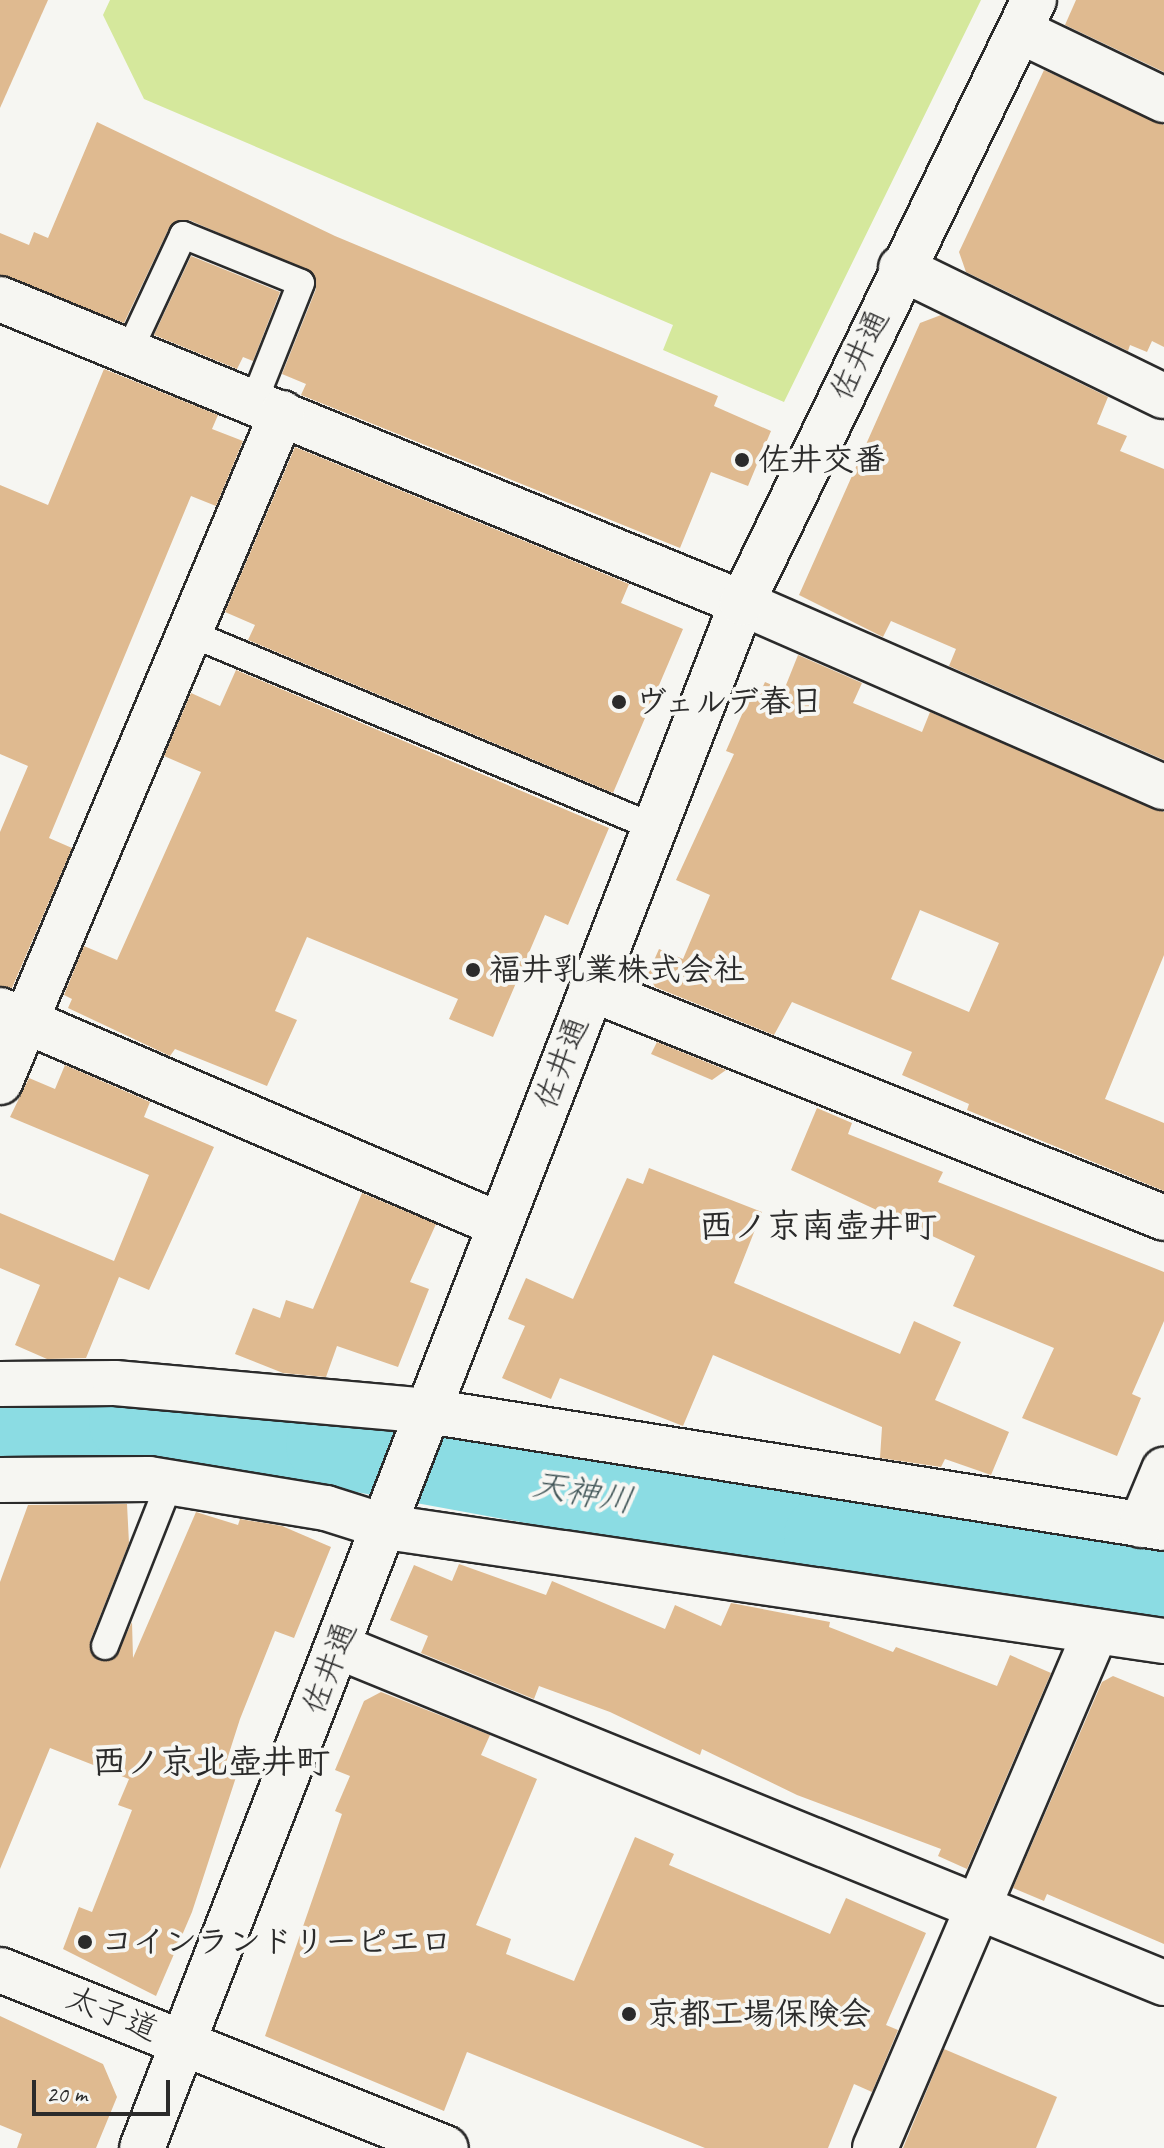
<!DOCTYPE html>
<meta charset="utf-8">
<style>
body{margin:0}
#map{position:relative;width:1164px;height:2148px;overflow:hidden;background:#f6f6f2;font-family:Caveat,"Klee One",sans-serif}
div>[style]{position:absolute}
.green>*{inset:0;background:#d5e89c}
.river>*{height:82px;margin:-41px;padding:0 41px;transform-origin:41px;border-radius:41px;background:#8bdce3}
.building>*{inset:0;background:#dfba90}
.roads{filter:drop-shadow(2px 0 #2b2b2b) drop-shadow(-2px 0 #2b2b2b) drop-shadow(0 2px #2b2b2b) drop-shadow(0 -2px #2b2b2b)}
.service>*{height:26px;margin:-13px;padding:0 13px;transform-origin:13px;border-radius:13px;background:#f6f6f2}
.minor>*{height:44px;margin:-22px;padding:0 22px;transform-origin:22px;border-radius:22px;background:#f6f6f2}
.tertiary>*{height:44px;margin:-22px;padding:0 22px;transform-origin:22px;border-radius:22px;background:#f6f6f2}
.dots>*{width:22px;height:22px;translate:-50% -50%;box-sizing:border-box;border:4px solid #f6f6f2;border-radius:50%}
span{translate:-50% -50%;white-space:nowrap;text-align:center;line-height:1.15;-webkit-text-stroke:8px #f6f6f2;paint-order:stroke}
.street-label{font-size:32px;color:#2b2b2b}
.poi-label{font-size:32px;color:#2b2b2b;font-weight:700}
.left{translate:0 -50%;text-align:left}
.neighbourhood-label{font-size:34px;color:#2b2b2b;font-weight:700}
.water-label{font-size:34px;color:#435759;font-style:italic}
.scale{position:absolute;left:32px;top:2080px;width:138px;height:36px;box-sizing:border-box;border:4px solid #2b2b2b;border-top:0;padding-left:10px;font-size:24px;line-height:28px;white-space:nowrap;color:#2b2b2b;-webkit-text-stroke:6px #f6f6f2;paint-order:stroke}
</style>
<div id="map">
<div class="green">
<i style="clip-path:polygon(110px 0,981px 0,784px 402px,663px 350px,673px 325px,144px 99px,103px 15px)"></i>
</div>
<div class="river">
<i style="left:0;top:1423px;width:130px"></i>
<i style="left:130px;top:1423px;width:198px;rotate:6.4deg"></i>
<i style="left:327px;top:1445px;width:506px;rotate:10.36deg"></i>
<i style="left:825px;top:1536px;width:343px;rotate:8.9deg"></i>
</div>
<div class="building">
<i style="clip-path:polygon(0 0,48px 0,0 108px)"></i>
<i style="clip-path:polygon(1076px 0,1164px 0,1164px 72px,1065px 25px)"></i>
<i style="clip-path:polygon(1044px 70px,1164px 125px,1164px 347px,1152px 341px,1147px 352px,1130px 345px,1128px 351px,966px 272px,959px 252px)"></i>
<i style="clip-path:polygon(97px 122px,335px 236px,718px 396px,714px 406px,771px 431px,748px 486px,711px 472px,680px 548px,301px 395px,306px 384px,282px 374px,316px 289px,314px 274px,189px 220px,169px 228px,124px 323px,0 275px,0 233px,29px 245px,34px 232px,48px 238px)"></i>
<i style="clip-path:polygon(191px 256px,280px 292px,253px 361px,243px 357px,237px 369px,154px 335px)"></i>
<i style="clip-path:polygon(941px 315px,1108px 397px,1097px 424px,1127px 436px,1120px 451px,1164px 469px,1164px 760px,949px 666px,956px 649px,891px 621px,883px 637px,799px 595px,920px 323px)"></i>
<i style="clip-path:polygon(104px 369px,218px 415px,212px 429px,243px 441px,216px 506px,191px 496px,49px 838px,72px 848px,12px 988px,0 986px,0 832px,28px 766px,0 754px,0 485px,48px 505px)"></i>
<i style="clip-path:polygon(295px 447px,629px 584px,621px 603px,683px 629px,613px 793px,248px 640px,255px 625px,225px 612px)"></i>
<i style="clip-path:polygon(evenodd,798px 655px,862px 683px,853px 703px,922px 732px,930px 712px,1164px 812px,1164px 955px,1105px 1099px,1164px 1123px,1164px 1191px,967px 1110px,969px 1104px,902px 1075px,912px 1052px,792px 1002px,774px 1035px,655px 987px,648px 974px,659px 949px,683px 959px,710px 895px,676px 880px,734px 754px,726px 751px,750px 696px,757px 699px,765px 682px,784px 690px,798px 655px,920px 910px,999px 943px,969px 1012px,891px 979px,920px 910px)"></i>
<i style="clip-path:polygon(236px 670px,609px 828px,568px 925px,545px 915px,493px 1037px,449px 1019px,458px 999px,307px 937px,275px 1011px,297px 1020px,267px 1086px,175px 1049px,170px 1056px,68px 1008px,72px 999px,64px 995px,84px 946px,117px 960px,201px 772px,164px 756px,191px 693px,220px 706px)"></i>
<i style="clip-path:polygon(657px 1042px,726px 1070px,712px 1080px,651px 1054px)"></i>
<i style="clip-path:polygon(65px 1065px,150px 1102px,144px 1117px,214px 1147px,149px 1290px,119px 1277px,86px 1358px,47px 1359px,15px 1345px,40px 1285px,0 1268px,0 1213px,114px 1261px,149px 1175px,10px 1117px,29px 1078px,55px 1089px)"></i>
<i style="clip-path:polygon(817px 1108px,852px 1123px,848px 1134px,943px 1172px,938px 1182px,1164px 1272px,1164px 1321px,1132px 1394px,1141px 1398px,1117px 1456px,1022px 1418px,1054px 1348px,953px 1306px,975px 1256px,791px 1170px)"></i>
<i style="clip-path:polygon(649px 1168px,762px 1212px,734px 1283px,900px 1354px,914px 1321px,961px 1342px,935px 1400px,1009px 1432px,991px 1475px,945px 1459px,941px 1467px,880px 1458px,882px 1427px,713px 1355px,683px 1426px,560px 1378px,551px 1399px,502px 1378px,525px 1326px,508px 1319px,526px 1278px,573px 1299px,627px 1178px,643px 1184px)"></i>
<i style="clip-path:polygon(362px 1193px,436px 1224px,410px 1282px,429px 1289px,398px 1367px,337px 1346px,326px 1377px,283px 1373px,235px 1354px,253px 1308px,280px 1318px,286px 1300px,313px 1309px)"></i>
<i style="clip-path:polygon(127px 1504px,129px 1543px,90px 1641px,100px 1661px,115px 1658px,132px 1622px,133px 1658px,196px 1512px,238px 1525px,240px 1519px,282px 1526px,331px 1547px,294px 1638px,275px 1631px,240px 1719px,224px 1769px,237px 1774px,192px 1912px,156px 1996px,63px 1949px,79px 1907px,92px 1912px,132px 1810px,118px 1805px,129px 1779px,50px 1748px,0 1869px,0 1582px,28px 1505px)"></i>
<i style="clip-path:polygon(459px 1564px,546px 1595px,552px 1581px,665px 1629px,675px 1605px,721px 1626px,731px 1603px,830px 1622px,829px 1627px,893px 1652px,896px 1647px,997px 1686px,1010px 1655px,1051px 1673px,967px 1869px,938px 1856px,941px 1849px,797px 1795px,702px 1749px,700px 1755px,610px 1712px,539px 1686px,534px 1699px,421px 1653px,428px 1636px,390px 1620px,414px 1565px,452px 1581px)"></i>
<i style="clip-path:polygon(1113px 1676px,1164px 1697px,1164px 1944px,1047px 1894px,1044px 1901px,1013px 1888px,1102px 1682px)"></i>
<i style="clip-path:polygon(381px 1692px,490px 1735px,481px 1755px,537px 1779px,476px 1925px,511px 1939px,506px 1954px,574px 1981px,635px 1837px,674px 1854px,669px 1865px,830px 1934px,846px 1898px,926px 1933px,886px 2025px,898px 2030px,872px 2092px,854px 2084px,828px 2148px,705px 2148px,467px 2052px,444px 2111px,265px 2036px,342px 1814px,335px 1811px,350px 1776px,335px 1770px,364px 1701px)"></i>
<i style="clip-path:polygon(0 2016px,103px 2064px,117px 2097px,96px 2148px,17px 2148px,22px 2134px,0 2125px)"></i>
<i style="clip-path:polygon(944px 2049px,1057px 2097px,1036px 2148px,903px 2148px)"></i>
</div>
<div class="roads">
<div class="service">
<i style="left:129px;top:351px;width:128px;rotate:-65deg"></i>
<i style="left:183px;top:235px;width:127px;rotate:22.1deg"></i>
<i style="left:301px;top:283px;width:127px;rotate:111.7deg"></i>
<i style="left:192px;top:634px;width:500px;rotate:22.7deg"></i>
<i style="left:105px;top:1646px;width:176px;rotate:-68.4deg"></i>
</div>
<div class="minor">
<i style="left:1020px;top:31px;width:160px;rotate:25.6deg"></i>
<i style="left:901px;top:268px;width:292px;rotate:26deg"></i>
<i style="left:0;top:299px;width:802px;rotate:22.28deg"></i>
<i style="left:742px;top:603px;width:460px;rotate:23.6deg"></i>
<i style="left:591px;top:989px;width:617px;rotate:21.78deg"></i>
<i style="left:0;top:1010px;width:544px;rotate:23.27deg"></i>
<i style="left:0;top:1082px;width:726px;rotate:-67.14deg"></i>
<i style="left:0;top:1384px;width:115px;rotate:-0.5deg"></i>
<i style="left:115px;top:1383px;width:314px;rotate:5.1deg"></i>
<i style="left:428px;top:1411px;width:745px;rotate:9.03deg"></i>
<i style="left:0;top:1480px;width:149px;rotate:-0.4deg"></i>
<i style="left:149px;top:1479px;width:179px;rotate:9.3deg"></i>
<i style="left:326px;top:1508px;width:63px;rotate:17.6deg"></i>
<i style="left:386px;top:1527px;width:786px;rotate:8.34deg"></i>
<i style="left:1141px;top:1525px;width:60px;rotate:-67.3deg"></i>
<i style="left:339px;top:1647px;width:891px;rotate:22.16deg"></i>
<i style="left:875px;top:2148px;width:562px;rotate:-66.85deg"></i>
</div>
<div class="tertiary">
<i style="left:0;top:1970px;width:480px;rotate:21.8deg"></i>
<i style="left:142px;top:2148px;width:1657px;rotate:-68.78deg"></i>
<i style="left:742px;top:603px;width:670px;rotate:-64.16deg"></i>
</div>
</div>
<div class="dots">
<i style="left:742px;top:460px;background:#2b2b2b"></i>
<i style="left:619px;top:702px;background:#2b2b2b"></i>
<i style="left:473px;top:970px;background:#2b2b2b"></i>
<i style="left:85px;top:1942px;background:#2b2b2b"></i>
<i style="left:629px;top:2014px;background:#2b2b2b"></i>
</div>
<div class="street-label">
<span style="left:860px;top:355px;rotate:-65deg">佐井通</span>
<span style="left:562px;top:1063px;rotate:-69deg">佐井通</span>
<span style="left:330px;top:1668px;rotate:-69deg">佐井通</span>
<span style="left:112px;top:2014px;rotate:22deg">太子道</span>
</div>
<div class="poi-label">
<span class="left" style="left:758px;top:460px">佐井交番</span>
<span class="left" style="left:635px;top:702px">ヴェルデ春日</span>
<span class="left" style="left:489px;top:970px">福井乳業株式会社</span>
<span class="left" style="left:101px;top:1942px">コインランドリーピエロ</span>
<span class="left" style="left:647px;top:2014px">京都工場保険会</span>
</div>
<div class="neighbourhood-label">
<span style="left:818px;top:1226px">西ノ京南壺井町</span>
<span style="left:211px;top:1762px">西ノ京北壺井町</span>
</div>
<div class="water-label">
<span style="left:583px;top:1492px;rotate:10deg">天神川</span>
</div>
<div class="scale">20 m</div>
</div>
